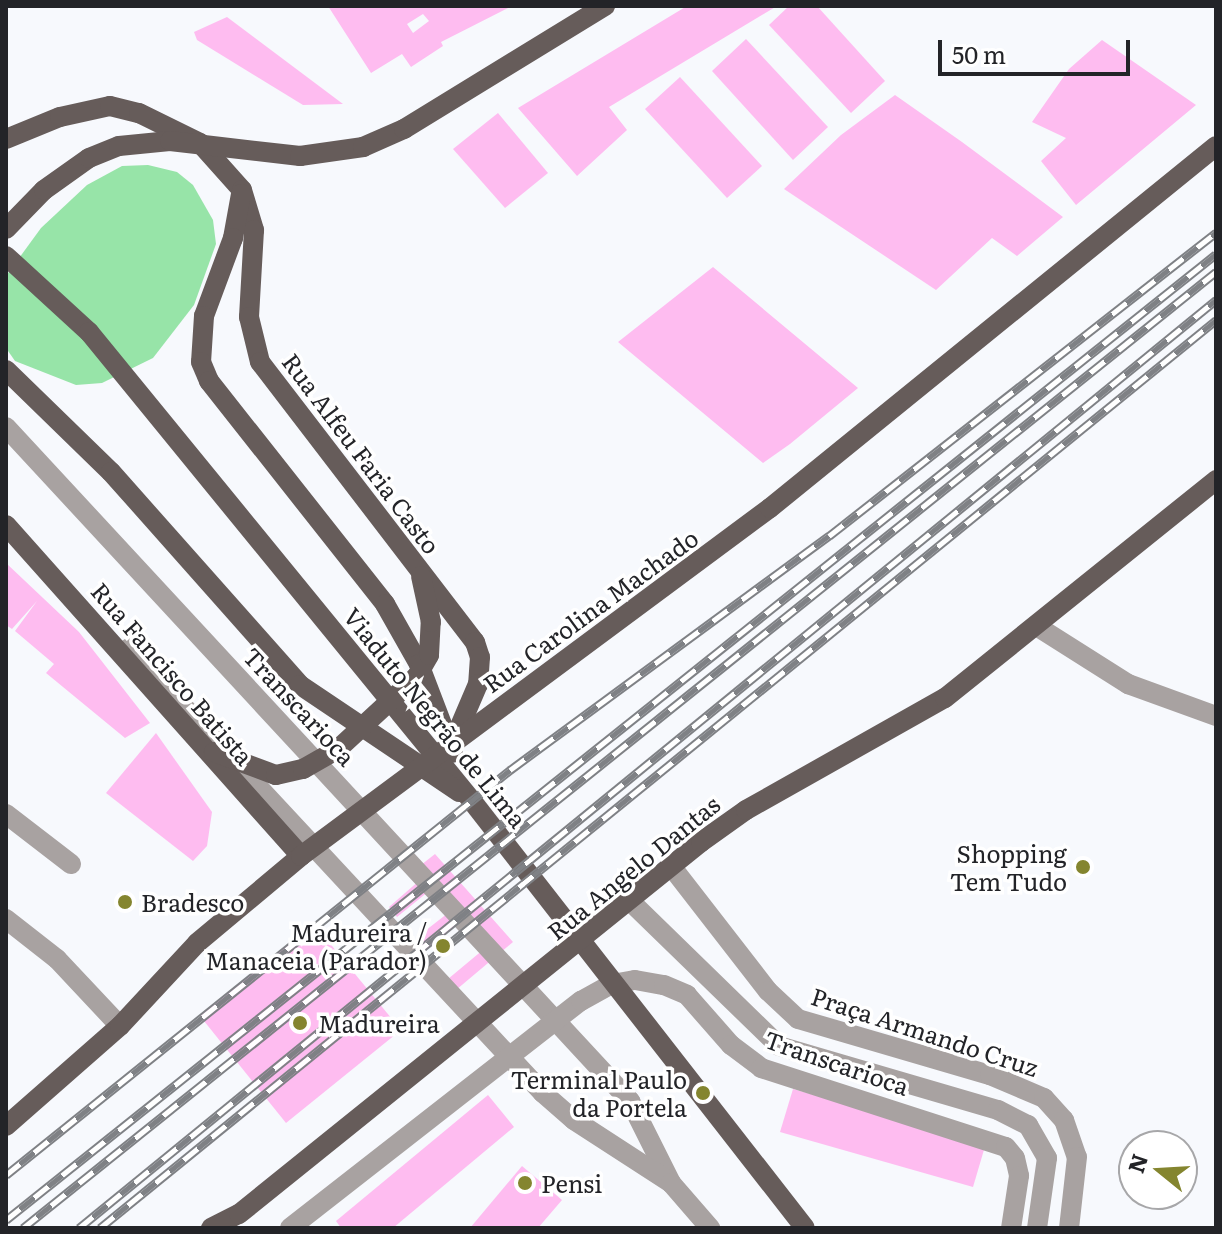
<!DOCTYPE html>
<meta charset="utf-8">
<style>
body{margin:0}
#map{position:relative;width:1222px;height:1234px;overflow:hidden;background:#f7f9fd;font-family:Literata,serif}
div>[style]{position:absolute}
.green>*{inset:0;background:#97e4a8}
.building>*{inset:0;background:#febcf0}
.minor>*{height:20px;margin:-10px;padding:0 10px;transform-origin:10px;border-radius:10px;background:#a8a2a1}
.major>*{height:20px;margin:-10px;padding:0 10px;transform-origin:10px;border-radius:10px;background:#665c5a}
.rail>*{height:9px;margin-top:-4.5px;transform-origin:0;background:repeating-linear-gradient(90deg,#fff 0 18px,#7f8185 0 36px);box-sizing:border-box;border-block:2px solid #7f8185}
.dots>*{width:22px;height:22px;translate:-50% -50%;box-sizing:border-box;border:4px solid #fff;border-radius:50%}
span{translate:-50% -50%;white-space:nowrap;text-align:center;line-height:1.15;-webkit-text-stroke:7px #fff;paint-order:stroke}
.street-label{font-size:24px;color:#232428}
.poi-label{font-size:24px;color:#232428}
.right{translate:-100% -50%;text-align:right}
.left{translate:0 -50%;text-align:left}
.frame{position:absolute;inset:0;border:8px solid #232428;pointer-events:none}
.north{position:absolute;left:1118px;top:1130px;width:80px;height:80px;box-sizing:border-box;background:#fff;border:2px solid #a7a7a9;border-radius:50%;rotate:288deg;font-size:22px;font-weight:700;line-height:32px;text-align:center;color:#232428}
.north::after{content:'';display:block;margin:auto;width:28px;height:36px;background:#84852f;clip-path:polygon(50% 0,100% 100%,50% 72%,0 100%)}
.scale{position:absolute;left:938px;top:40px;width:192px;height:36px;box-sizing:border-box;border:4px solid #232428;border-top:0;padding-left:10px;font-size:24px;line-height:28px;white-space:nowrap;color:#232428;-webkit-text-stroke:6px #fff;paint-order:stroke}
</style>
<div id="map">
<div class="green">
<i style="clip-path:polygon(148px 165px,177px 172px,193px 185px,213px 220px,216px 244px,194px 305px,153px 358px,102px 383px,76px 385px,15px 361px,6px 348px,6px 276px,41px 228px,87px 185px,122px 166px)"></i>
</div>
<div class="building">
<i style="clip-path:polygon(evenodd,328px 6px,512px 6px,441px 42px,443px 46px,411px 67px,402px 54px,371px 73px,328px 6px,423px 14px,429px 21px,413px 33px,407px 24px,423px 14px)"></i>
<i style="clip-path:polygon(687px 6px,777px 6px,609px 107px,627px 130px,577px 176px,518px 108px)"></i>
<i style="clip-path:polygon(789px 6px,817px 6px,885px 81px,851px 113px,769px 25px)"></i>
<i style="clip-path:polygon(227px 17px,343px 104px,303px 105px,197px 40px,194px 32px)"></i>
<i style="clip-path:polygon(746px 39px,828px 127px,793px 160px,712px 71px)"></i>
<i style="clip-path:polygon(1102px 40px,1196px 105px,1076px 205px,1041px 161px,1066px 138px,1032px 122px,1069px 69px)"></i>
<i style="clip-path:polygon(680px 77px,762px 166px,727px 198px,645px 109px)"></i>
<i style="clip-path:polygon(895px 95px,962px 142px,1063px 217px,1017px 256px,992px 238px,936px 290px,784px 189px,841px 135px)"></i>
<i style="clip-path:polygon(498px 113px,548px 173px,505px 208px,453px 149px)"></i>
<i style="clip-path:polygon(713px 267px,858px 388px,790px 444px,681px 349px,790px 444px,763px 463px,618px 342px)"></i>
<i style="clip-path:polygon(6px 563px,79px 632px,150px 723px,125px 738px,46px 673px,54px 664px,15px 631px,37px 601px,12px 629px,6px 625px)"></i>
<i style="clip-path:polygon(156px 733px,212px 812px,207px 846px,193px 861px,106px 793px)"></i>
<i style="clip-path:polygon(435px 854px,513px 942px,456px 990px,448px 979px,490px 944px,466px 917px,425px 950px,416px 938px,448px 913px,429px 891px,397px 917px,389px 907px,428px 873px,421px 865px)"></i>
<i style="clip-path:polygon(314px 924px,401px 1030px,286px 1123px,200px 1016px)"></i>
<i style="clip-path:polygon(793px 1089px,986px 1143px,973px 1187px,780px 1132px)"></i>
<i style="clip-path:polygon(488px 1095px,514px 1127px,393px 1228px,341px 1228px,336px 1221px)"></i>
<i style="clip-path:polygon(522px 1166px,562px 1200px,538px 1228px,470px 1228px)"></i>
</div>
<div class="minor">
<i style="left:6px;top:427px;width:919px;rotate:47.21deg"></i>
<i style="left:630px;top:1101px;width:92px;rotate:63.4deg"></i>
<i style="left:1038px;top:627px;width:107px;rotate:32.3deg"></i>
<i style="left:1128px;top:684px;width:94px;rotate:20deg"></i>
<i style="left:129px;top:648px;width:608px;rotate:47.07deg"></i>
<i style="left:543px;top:1093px;width:41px;rotate:41.1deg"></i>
<i style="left:574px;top:1120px;width:116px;rotate:33deg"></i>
<i style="left:671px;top:1183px;width:60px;rotate:49.1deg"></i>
<i style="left:6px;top:814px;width:82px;rotate:37.6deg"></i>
<i style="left:671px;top:866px;width:158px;rotate:52.2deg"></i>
<i style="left:768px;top:991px;width:41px;rotate:43deg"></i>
<i style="left:798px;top:1019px;width:200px;rotate:16.3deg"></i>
<i style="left:990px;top:1075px;width:59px;rotate:23.1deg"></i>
<i style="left:1044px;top:1098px;width:30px;rotate:48deg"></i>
<i style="left:1064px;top:1120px;width:39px;rotate:71deg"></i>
<i style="left:1077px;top:1157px;width:71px;rotate:96.4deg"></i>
<i style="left:631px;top:902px;width:206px;rotate:44.2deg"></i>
<i style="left:779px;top:1046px;width:228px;rotate:16.3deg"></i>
<i style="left:998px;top:1110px;width:34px;rotate:27deg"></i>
<i style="left:1028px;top:1125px;width:38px;rotate:60deg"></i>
<i style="left:1047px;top:1158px;width:71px;rotate:98.1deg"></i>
<i style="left:6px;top:919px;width:65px;rotate:38.1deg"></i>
<i style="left:57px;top:959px;width:92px;rotate:46.8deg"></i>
<i style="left:290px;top:1228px;width:369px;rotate:-38deg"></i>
<i style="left:581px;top:1001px;width:35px;rotate:-29deg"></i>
<i style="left:612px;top:984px;width:23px;rotate:-10deg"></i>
<i style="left:635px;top:980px;width:29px;rotate:10deg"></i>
<i style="left:664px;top:985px;width:25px;rotate:23deg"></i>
<i style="left:687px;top:995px;width:67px;rotate:48.7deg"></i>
<i style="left:731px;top:1045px;width:38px;rotate:37deg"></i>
<i style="left:761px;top:1068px;width:257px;rotate:17.9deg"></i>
<i style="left:1006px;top:1147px;width:14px;rotate:51deg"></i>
<i style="left:1015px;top:1158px;width:18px;rotate:77deg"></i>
<i style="left:1019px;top:1176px;width:53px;rotate:98.7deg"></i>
</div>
<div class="major">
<i style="left:6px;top:139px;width:58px;rotate:-22.2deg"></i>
<i style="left:60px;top:117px;width:51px;rotate:-12.4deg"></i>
<i style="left:110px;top:106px;width:30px;rotate:14deg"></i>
<i style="left:139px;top:113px;width:68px;rotate:26.2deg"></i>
<i style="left:200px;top:143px;width:63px;rotate:48.2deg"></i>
<i style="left:242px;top:190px;width:42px;rotate:73.3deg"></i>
<i style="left:254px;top:230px;width:87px;rotate:93.3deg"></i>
<i style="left:249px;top:317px;width:46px;rotate:76.3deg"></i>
<i style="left:260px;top:362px;width:353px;rotate:52.5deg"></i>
<i style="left:475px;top:642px;width:16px;rotate:72deg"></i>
<i style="left:480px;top:657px;width:27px;rotate:94deg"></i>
<i style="left:478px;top:684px;width:61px;rotate:113.2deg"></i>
<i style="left:241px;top:194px;width:45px;rotate:100.3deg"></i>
<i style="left:233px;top:238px;width:83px;rotate:110.4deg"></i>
<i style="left:204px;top:316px;width:46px;rotate:93.7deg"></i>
<i style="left:201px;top:362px;width:21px;rotate:67deg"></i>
<i style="left:209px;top:381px;width:284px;rotate:51.7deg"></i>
<i style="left:385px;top:604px;width:69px;rotate:60.5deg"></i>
<i style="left:419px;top:664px;width:95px;rotate:69.1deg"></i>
<i style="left:6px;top:229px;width:54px;rotate:-45.7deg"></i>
<i style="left:44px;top:190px;width:55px;rotate:-35.4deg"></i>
<i style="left:89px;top:158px;width:32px;rotate:-22deg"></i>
<i style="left:119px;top:146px;width:51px;rotate:-5.6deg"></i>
<i style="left:170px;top:141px;width:131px;rotate:6.6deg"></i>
<i style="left:300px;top:156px;width:64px;rotate:-8.1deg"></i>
<i style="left:363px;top:147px;width:45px;rotate:-23.7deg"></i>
<i style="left:404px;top:129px;width:236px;rotate:-31.5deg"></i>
<i style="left:6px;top:256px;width:113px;rotate:42.5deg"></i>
<i style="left:89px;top:332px;width:606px;rotate:50.76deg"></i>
<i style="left:472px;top:801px;width:541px;rotate:52.05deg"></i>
<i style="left:6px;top:370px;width:146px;rotate:44.2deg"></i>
<i style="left:111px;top:472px;width:285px;rotate:48.4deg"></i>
<i style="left:300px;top:685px;width:192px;rotate:33.9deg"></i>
<i style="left:6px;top:525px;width:443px;rotate:48.3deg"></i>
<i style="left:214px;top:752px;width:66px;rotate:20.4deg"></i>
<i style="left:276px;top:775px;width:28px;rotate:-13deg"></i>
<i style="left:303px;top:769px;width:40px;rotate:-29.7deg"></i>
<i style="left:338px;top:749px;width:108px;rotate:-42.7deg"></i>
<i style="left:417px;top:676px;width:24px;rotate:-60deg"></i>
<i style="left:429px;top:655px;width:33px;rotate:-87deg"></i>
<i style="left:431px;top:622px;width:47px;rotate:-102.3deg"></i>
<i style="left:6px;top:1126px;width:152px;rotate:-41.3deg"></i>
<i style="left:120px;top:1026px;width:113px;rotate:-47.1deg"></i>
<i style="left:197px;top:943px;width:136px;rotate:-39.9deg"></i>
<i style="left:301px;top:856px;width:584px;rotate:-36.58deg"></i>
<i style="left:770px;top:508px;width:574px;rotate:-39.06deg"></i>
<i style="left:211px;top:1228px;width:31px;rotate:-27deg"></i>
<i style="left:239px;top:1214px;width:593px;rotate:-38.84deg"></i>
<i style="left:701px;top:842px;width:55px;rotate:-35.4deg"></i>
<i style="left:746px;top:810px;width:228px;rotate:-29.4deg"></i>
<i style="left:945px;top:698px;width:348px;rotate:-38.8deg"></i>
</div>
<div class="rail">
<i style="left:6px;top:1175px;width:647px;rotate:-38.78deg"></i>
<i style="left:510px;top:770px;width:396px;rotate:-36.3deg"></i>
<i style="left:829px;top:536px;width:492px;rotate:-38.1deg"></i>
<i style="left:6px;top:1220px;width:1548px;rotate:-38.6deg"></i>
<i style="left:23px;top:1228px;width:1529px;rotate:-38.71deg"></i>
<i style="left:79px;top:1228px;width:1468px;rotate:-39.22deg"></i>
<i style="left:100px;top:1228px;width:1439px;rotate:-39.13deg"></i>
</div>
<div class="dots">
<i style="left:1083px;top:867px;background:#84852f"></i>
<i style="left:125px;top:902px;background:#84852f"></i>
<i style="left:443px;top:946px;background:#84852f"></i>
<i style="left:300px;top:1023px;background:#84852f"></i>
<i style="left:703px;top:1093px;background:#84852f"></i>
<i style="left:525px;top:1183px;background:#84852f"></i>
</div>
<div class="street-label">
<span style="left:362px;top:453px;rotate:53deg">Rua Alfeu Faria Casto</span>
<span style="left:590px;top:610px;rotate:-36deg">Rua Carolina Machado</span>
<span style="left:173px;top:673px;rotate:49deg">Rua Fancisco Batista</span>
<span style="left:300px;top:706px;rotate:47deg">Transcarioca</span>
<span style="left:436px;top:717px;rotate:51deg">Viaduto Negrão de Lima</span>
<span style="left:633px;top:867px;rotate:-39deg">Rua Angelo Dantas</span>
<span style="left:925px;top:1031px;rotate:18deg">Praça Armando Cruz</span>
<span style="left:837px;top:1062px;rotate:19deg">Transcarioca</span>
</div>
<div class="poi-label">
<span class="right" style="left:1067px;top:867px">Shopping<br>Tem Tudo</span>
<span class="left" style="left:141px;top:902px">Bradesco</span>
<span class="right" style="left:427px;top:946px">Madureira /<br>Manaceia (Parador)</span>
<span class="left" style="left:318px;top:1023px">Madureira</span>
<span class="right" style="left:687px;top:1093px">Terminal Paulo<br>da Portela</span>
<span class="left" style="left:541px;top:1183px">Pensi</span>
</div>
<div class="frame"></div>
<div class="north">N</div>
<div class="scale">50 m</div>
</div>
